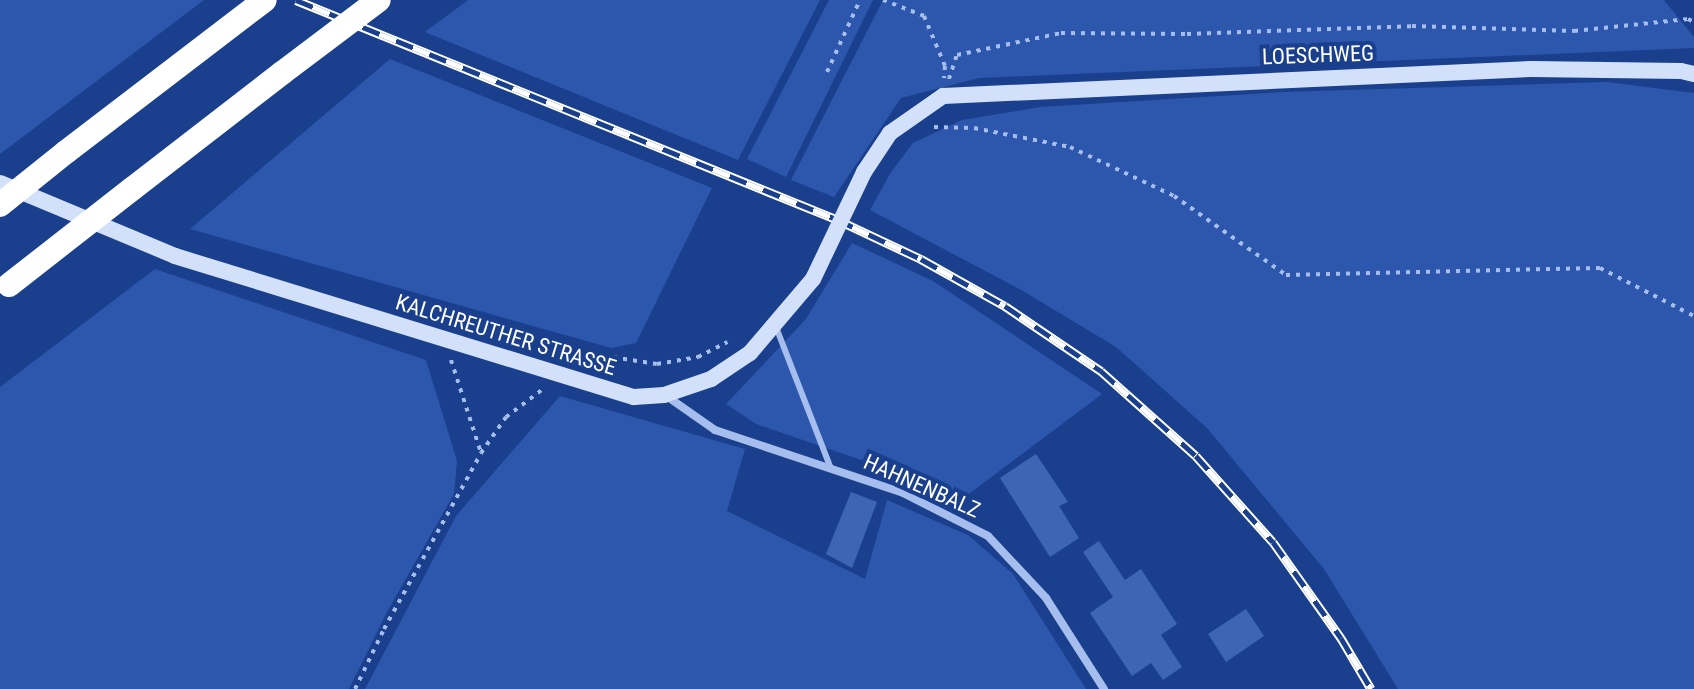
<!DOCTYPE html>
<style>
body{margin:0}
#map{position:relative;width:1694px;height:689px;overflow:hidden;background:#1a3f8d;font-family:"Roboto Condensed",sans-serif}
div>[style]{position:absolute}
.green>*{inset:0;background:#2d57ac}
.building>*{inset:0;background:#3e65b4}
.path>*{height:4px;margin-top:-2px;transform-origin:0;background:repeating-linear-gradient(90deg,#a6beee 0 4px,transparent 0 10px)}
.lane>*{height:6px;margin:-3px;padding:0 3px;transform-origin:3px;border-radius:3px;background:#a6beee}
.street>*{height:8px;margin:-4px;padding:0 4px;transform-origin:4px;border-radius:4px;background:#a6beee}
.secondary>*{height:16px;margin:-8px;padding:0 8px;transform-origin:8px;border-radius:8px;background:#d3e0fa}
.highway>*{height:24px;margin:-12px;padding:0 12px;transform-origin:12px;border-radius:12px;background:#fff}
.rail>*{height:9px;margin-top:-4.5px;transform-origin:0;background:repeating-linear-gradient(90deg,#1a3f8d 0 18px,#fff 0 36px);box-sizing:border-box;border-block:2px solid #fff}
.secondary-bridge>*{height:16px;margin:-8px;padding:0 8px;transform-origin:8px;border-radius:8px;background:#d3e0fa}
.highway-bridge>*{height:24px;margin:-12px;padding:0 12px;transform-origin:12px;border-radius:12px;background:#fff}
span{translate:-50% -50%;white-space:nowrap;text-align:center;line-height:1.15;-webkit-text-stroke:8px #1a3f8d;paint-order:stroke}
.street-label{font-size:22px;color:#fff}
</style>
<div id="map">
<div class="green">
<i style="clip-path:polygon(0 0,204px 0,0 154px)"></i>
<i style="clip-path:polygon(468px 0,820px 0,738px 160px,425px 32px)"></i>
<i style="clip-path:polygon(829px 0,873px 0,786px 177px,747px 159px)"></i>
<i style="clip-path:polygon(883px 0,1664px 0,1694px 37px,1694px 48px,979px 78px,901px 98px,834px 197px,791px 180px)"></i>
<i style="clip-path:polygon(390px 59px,712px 188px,636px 343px,611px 348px,190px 229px)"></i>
<i style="clip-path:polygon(1607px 82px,1694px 93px,1694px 689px,1398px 689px,1324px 569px,1207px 428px,1116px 347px,1023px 291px,870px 210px,891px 172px,913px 143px,962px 120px,1040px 107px,1284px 92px)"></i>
<i style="clip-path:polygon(852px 243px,933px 281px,1102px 394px,966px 496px,756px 424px,726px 404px,806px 319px)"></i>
<i style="clip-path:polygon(155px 269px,426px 360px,457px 461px,454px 494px,387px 612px,349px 689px,0 689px,0 387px)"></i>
<i style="clip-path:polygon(560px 396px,745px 449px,727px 511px,865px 579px,887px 500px,968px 535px,1013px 574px,1086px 689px,365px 689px,456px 516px)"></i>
</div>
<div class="building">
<i style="clip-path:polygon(1036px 454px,1068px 502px,1059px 506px,1079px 538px,1050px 557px,1000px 478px)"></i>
<i style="clip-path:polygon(851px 492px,877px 502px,852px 568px,826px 554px)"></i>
<i style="clip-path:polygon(1099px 541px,1125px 580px,1141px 569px,1177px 624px,1161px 635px,1182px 667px,1163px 680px,1151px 663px,1132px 676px,1090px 613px,1113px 597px,1083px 552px)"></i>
<i style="clip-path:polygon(1246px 609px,1264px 636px,1226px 662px,1208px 634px)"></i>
</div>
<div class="path">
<i style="left:883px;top:0;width:44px;rotate:21.3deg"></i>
<i style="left:924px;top:16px;width:54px;rotate:67.2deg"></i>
<i style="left:945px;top:66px;width:12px;rotate:95deg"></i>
<i style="left:827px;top:72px;width:79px;rotate:-65.4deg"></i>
<i style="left:949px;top:79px;width:25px;rotate:-72deg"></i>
<i style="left:957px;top:55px;width:106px;rotate:-11.9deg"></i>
<i style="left:1061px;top:33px;width:126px;rotate:0.5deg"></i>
<i style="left:1187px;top:34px;width:225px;rotate:-2deg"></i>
<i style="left:1412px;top:26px;width:162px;rotate:1.8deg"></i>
<i style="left:1574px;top:31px;width:115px;rotate:-6deg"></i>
<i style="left:1688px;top:19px;width:7px;rotate:27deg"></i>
<i style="left:934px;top:127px;width:40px;rotate:1.4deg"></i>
<i style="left:974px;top:128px;width:98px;rotate:11.2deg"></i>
<i style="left:1070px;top:147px;width:115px;rotate:25.2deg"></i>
<i style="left:1174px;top:196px;width:137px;rotate:35.2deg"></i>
<i style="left:1286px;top:275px;width:314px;rotate:-1.3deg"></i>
<i style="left:1600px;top:268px;width:106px;rotate:27.1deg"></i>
<i style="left:480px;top:327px;width:77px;rotate:15.8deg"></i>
<i style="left:554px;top:348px;width:104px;rotate:8.8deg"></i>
<i style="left:657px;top:364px;width:42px;rotate:-9.7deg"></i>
<i style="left:698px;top:357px;width:33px;rotate:-27deg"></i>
<i style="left:451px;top:360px;width:98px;rotate:72.1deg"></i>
<i style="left:355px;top:689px;width:67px;rotate:-64.2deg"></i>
<i style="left:384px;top:629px;width:201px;rotate:-61.1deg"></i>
<i style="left:481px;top:453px;width:44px;rotate:-55.2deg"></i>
<i style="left:506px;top:417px;width:46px;rotate:-37.1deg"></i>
</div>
<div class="lane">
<i style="left:776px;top:327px;width:149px;rotate:68.8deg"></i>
</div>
<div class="street">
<i style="left:665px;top:395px;width:61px;rotate:35deg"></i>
<i style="left:715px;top:430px;width:198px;rotate:18.5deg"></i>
<i style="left:903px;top:493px;width:95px;rotate:26.8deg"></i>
<i style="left:988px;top:536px;width:85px;rotate:46.9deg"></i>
<i style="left:1046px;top:598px;width:108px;rotate:57.5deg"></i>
</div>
<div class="secondary">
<i style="left:864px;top:172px;width:47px;rotate:-56.3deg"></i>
<i style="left:890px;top:133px;width:65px;rotate:-34.9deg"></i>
<i style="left:943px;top:96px;width:589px;rotate:-2.63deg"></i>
<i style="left:1531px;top:69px;width:150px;rotate:0.8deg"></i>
<i style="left:1681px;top:71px;width:13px;rotate:13deg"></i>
<i style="left:0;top:183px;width:190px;rotate:22.6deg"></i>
<i style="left:175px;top:256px;width:480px;rotate:17.1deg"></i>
<i style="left:634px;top:397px;width:30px;rotate:-4deg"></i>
<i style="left:664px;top:395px;width:50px;rotate:-18.8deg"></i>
<i style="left:711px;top:379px;width:47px;rotate:-33.7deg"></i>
<i style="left:750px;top:353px;width:97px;rotate:-49.6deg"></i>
</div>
<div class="highway">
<i style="left:66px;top:152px;width:250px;rotate:-37.4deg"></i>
<i style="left:132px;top:189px;width:190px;rotate:-37.7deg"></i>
</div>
<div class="rail">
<i style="left:296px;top:0;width:583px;rotate:22.08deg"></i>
<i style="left:836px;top:219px;width:94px;rotate:25.2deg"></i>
<i style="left:921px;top:259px;width:96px;rotate:29.2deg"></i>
<i style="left:1005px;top:306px;width:116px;rotate:34.1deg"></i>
<i style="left:1101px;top:371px;width:127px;rotate:41.8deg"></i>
<i style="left:1196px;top:456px;width:115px;rotate:48.2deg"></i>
<i style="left:1273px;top:542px;width:118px;rotate:54.7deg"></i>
<i style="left:1341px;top:638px;width:59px;rotate:59.5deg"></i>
</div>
<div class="secondary-bridge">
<i style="left:813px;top:279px;width:119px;rotate:-64.5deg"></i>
</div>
<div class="highway-bridge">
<i style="left:282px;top:73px;width:121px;rotate:-37deg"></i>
<i style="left:0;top:205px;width:85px;rotate:-38.8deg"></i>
<i style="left:9px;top:285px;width:156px;rotate:-38deg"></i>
</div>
<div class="street-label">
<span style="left:1318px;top:55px;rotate:-2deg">LOESCHWEG</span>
<span style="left:506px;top:335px;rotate:17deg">KALCHREUTHER STRASSE</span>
<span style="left:922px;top:486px;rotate:24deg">HAHNENBALZ</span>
</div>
</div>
